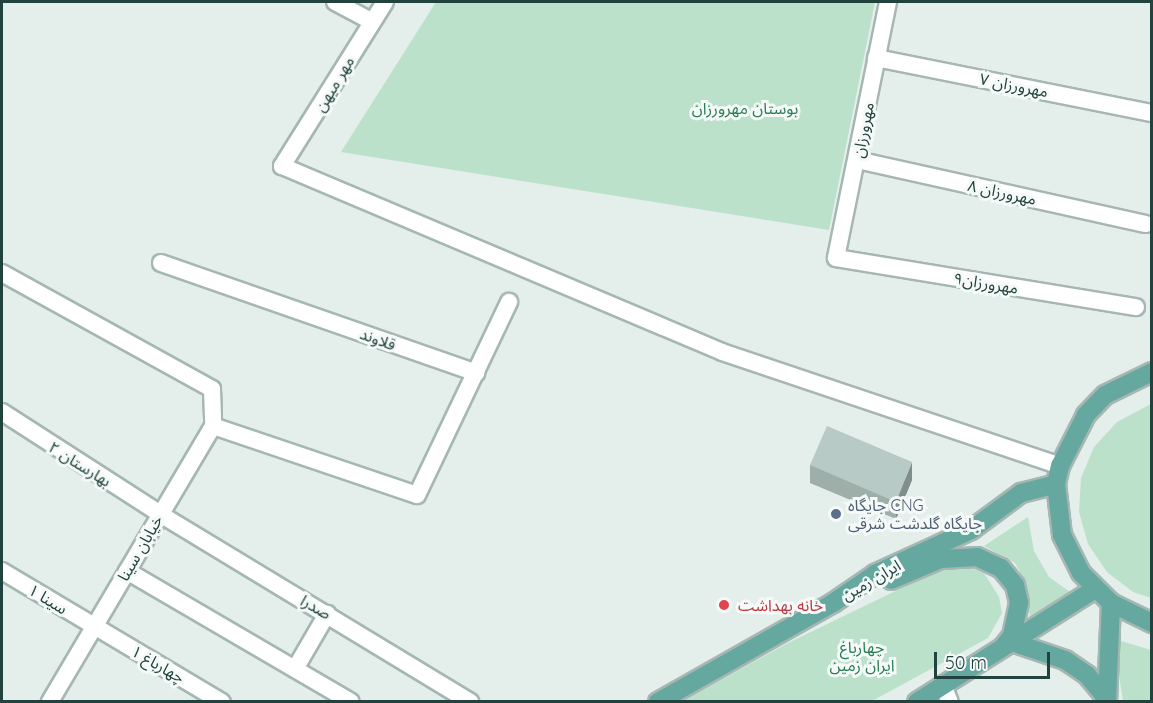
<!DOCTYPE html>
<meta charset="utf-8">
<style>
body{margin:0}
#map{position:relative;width:1153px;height:703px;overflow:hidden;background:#e4eeeb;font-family:Quicksand,"Noto Sans Arabic",sans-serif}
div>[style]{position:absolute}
.green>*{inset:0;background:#bbe1ca}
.roads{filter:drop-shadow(2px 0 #a6b7b3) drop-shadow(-2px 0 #a6b7b3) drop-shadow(0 2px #a6b7b3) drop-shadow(0 -2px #a6b7b3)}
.minor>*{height:16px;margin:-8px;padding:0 8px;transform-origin:8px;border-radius:8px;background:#fff}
.major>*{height:18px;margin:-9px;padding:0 9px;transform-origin:9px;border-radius:9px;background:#64a89f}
.wall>*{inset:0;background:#9eaea9}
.shaded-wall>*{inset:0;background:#818d8a}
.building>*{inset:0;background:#b8cac5}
.dots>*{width:16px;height:16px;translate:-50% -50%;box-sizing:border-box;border:3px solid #f5faf8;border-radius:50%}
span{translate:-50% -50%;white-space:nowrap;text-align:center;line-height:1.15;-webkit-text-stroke:6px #f5faf8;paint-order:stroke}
.street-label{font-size:16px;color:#21423d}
.park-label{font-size:16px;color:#277d54}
.service-label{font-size:16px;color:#4e5e75}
.left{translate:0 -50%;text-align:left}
.health-label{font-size:16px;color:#be3a42}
.frame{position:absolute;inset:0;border:3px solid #21423d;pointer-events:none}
.scale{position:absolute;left:934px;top:652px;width:116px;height:27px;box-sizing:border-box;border:3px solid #21423d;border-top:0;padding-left:8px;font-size:18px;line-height:21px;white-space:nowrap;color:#21423d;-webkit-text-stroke:4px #f5faf8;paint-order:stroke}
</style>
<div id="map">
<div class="green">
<i style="clip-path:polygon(436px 2px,875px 2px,829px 230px,341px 152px)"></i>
<i style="clip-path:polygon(1151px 404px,1152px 404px,1151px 598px,1133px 592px,1107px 572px,1088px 544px,1079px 512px,1081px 478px,1094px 447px,1117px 422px)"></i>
<i style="clip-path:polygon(1028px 517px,1034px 551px,1049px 577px,1073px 594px,1030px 620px,1027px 586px,1015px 563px,984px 546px)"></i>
<i style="clip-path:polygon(966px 566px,984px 573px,999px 597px,1002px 613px,988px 638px,872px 701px,681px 702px,788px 643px,943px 568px)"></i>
<i style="clip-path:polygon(1121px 641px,1151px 650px,1151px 701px,1123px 701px,1115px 651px)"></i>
</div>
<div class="roads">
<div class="minor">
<i style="left:335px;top:2px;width:41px;rotate:27.8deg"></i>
<i style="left:385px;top:2px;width:194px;rotate:122.1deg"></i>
<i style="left:282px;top:166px;width:478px;rotate:22.9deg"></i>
<i style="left:722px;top:352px;width:357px;rotate:18.6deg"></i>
<i style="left:888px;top:2px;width:261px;rotate:101.5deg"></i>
<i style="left:836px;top:258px;width:304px;rotate:9.3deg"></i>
<i style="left:876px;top:58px;width:281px;rotate:11.3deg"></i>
<i style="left:857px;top:160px;width:296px;rotate:12.5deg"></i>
<i style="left:161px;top:263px;width:334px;rotate:19.2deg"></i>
<i style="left:2px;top:273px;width:240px;rotate:28.9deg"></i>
<i style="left:212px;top:389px;width:37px;rotate:88deg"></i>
<i style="left:213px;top:426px;width:321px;rotate:120.6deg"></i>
<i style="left:2px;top:412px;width:188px;rotate:32.8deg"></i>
<i style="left:160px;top:514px;width:363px;rotate:31.2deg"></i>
<i style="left:213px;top:426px;width:215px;rotate:18.7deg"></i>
<i style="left:417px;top:495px;width:214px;rotate:-64.5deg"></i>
<i style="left:2px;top:571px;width:256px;rotate:30.8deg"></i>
<i style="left:127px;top:571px;width:259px;rotate:30.3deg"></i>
<i style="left:295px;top:669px;width:64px;rotate:-59.8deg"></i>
<i style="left:943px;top:685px;width:18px;rotate:68deg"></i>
</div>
<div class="major">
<i style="left:1152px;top:372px;width:52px;rotate:153.9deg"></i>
<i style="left:1105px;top:395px;width:28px;rotate:134deg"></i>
<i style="left:1086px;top:415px;width:57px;rotate:117deg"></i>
<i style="left:1060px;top:466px;width:18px;rotate:103deg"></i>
<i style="left:1056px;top:484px;width:51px;rotate:83.3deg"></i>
<i style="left:1062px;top:535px;width:42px;rotate:63.4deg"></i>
<i style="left:1081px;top:573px;width:42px;rotate:45deg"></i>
<i style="left:1111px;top:603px;width:46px;rotate:26deg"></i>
<i style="left:891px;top:580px;width:54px;rotate:-22.8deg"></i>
<i style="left:941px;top:559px;width:36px;rotate:-3deg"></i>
<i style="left:977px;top:557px;width:26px;rotate:25deg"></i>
<i style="left:1001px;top:568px;width:22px;rotate:51deg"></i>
<i style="left:1015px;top:585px;width:18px;rotate:77deg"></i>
<i style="left:1019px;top:603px;width:34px;rotate:102deg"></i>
<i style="left:1012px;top:636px;width:14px;rotate:129deg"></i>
<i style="left:1012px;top:642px;width:56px;rotate:18.8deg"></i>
<i style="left:1065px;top:660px;width:27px;rotate:34deg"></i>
<i style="left:1087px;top:675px;width:30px;rotate:50deg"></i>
<i style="left:1106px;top:698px;width:4px;rotate:117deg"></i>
<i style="left:658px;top:702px;width:201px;rotate:-29.5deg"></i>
<i style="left:833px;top:603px;width:51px;rotate:-34.6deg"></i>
<i style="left:875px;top:574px;width:106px;rotate:-24.6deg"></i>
<i style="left:971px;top:530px;width:62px;rotate:-36.5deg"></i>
<i style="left:1021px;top:493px;width:36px;rotate:-14deg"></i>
<i style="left:917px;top:702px;width:211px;rotate:-32.4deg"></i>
<i style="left:1107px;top:702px;width:99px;rotate:-87.7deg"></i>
</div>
</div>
<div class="wall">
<i style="clip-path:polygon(810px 465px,912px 480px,896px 519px,810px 483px)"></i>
</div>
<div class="shaded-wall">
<i style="clip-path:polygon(912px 462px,912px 480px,896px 519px,896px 502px)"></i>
</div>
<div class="building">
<i style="clip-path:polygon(827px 426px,912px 462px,896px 502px,810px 465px)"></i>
</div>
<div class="dots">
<i style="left:836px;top:514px;background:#5c6f8a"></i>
<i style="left:724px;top:605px;background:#e0444e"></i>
</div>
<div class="street-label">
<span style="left:334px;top:84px;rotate:-59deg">مهر میهن</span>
<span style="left:1014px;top:85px;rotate:11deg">مهرورزان ۷</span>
<span style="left:863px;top:130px;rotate:-79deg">مهرورزان</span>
<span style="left:1002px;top:192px;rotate:12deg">مهرورزان ۸</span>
<span style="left:986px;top:283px;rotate:9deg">مهرورزان۹</span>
<span style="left:378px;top:339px;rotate:20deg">قلاوند</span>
<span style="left:80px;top:464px;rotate:32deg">بهارستان ۲</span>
<span style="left:140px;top:548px;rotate:-60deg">خیابان سینا</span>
<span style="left:871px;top:580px;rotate:-30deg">ایران زمین</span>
<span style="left:48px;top:599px;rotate:31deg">سینا ۱</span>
<span style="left:316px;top:607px;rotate:31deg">صدرا</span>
<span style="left:158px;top:664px;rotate:30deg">چهارباغ ۱</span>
</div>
<div class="park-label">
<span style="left:745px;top:108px">بوستان مهرورزان</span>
<span style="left:862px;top:656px">چهارباغ<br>ایران زمین</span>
</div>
<div class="service-label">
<span class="left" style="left:848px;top:514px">جایگاه CNG<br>جایگاه گلدشت شرقی</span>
</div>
<div class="health-label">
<span class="left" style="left:738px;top:605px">خانه بهداشت</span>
</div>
<div class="frame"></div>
<div class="scale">50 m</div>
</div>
